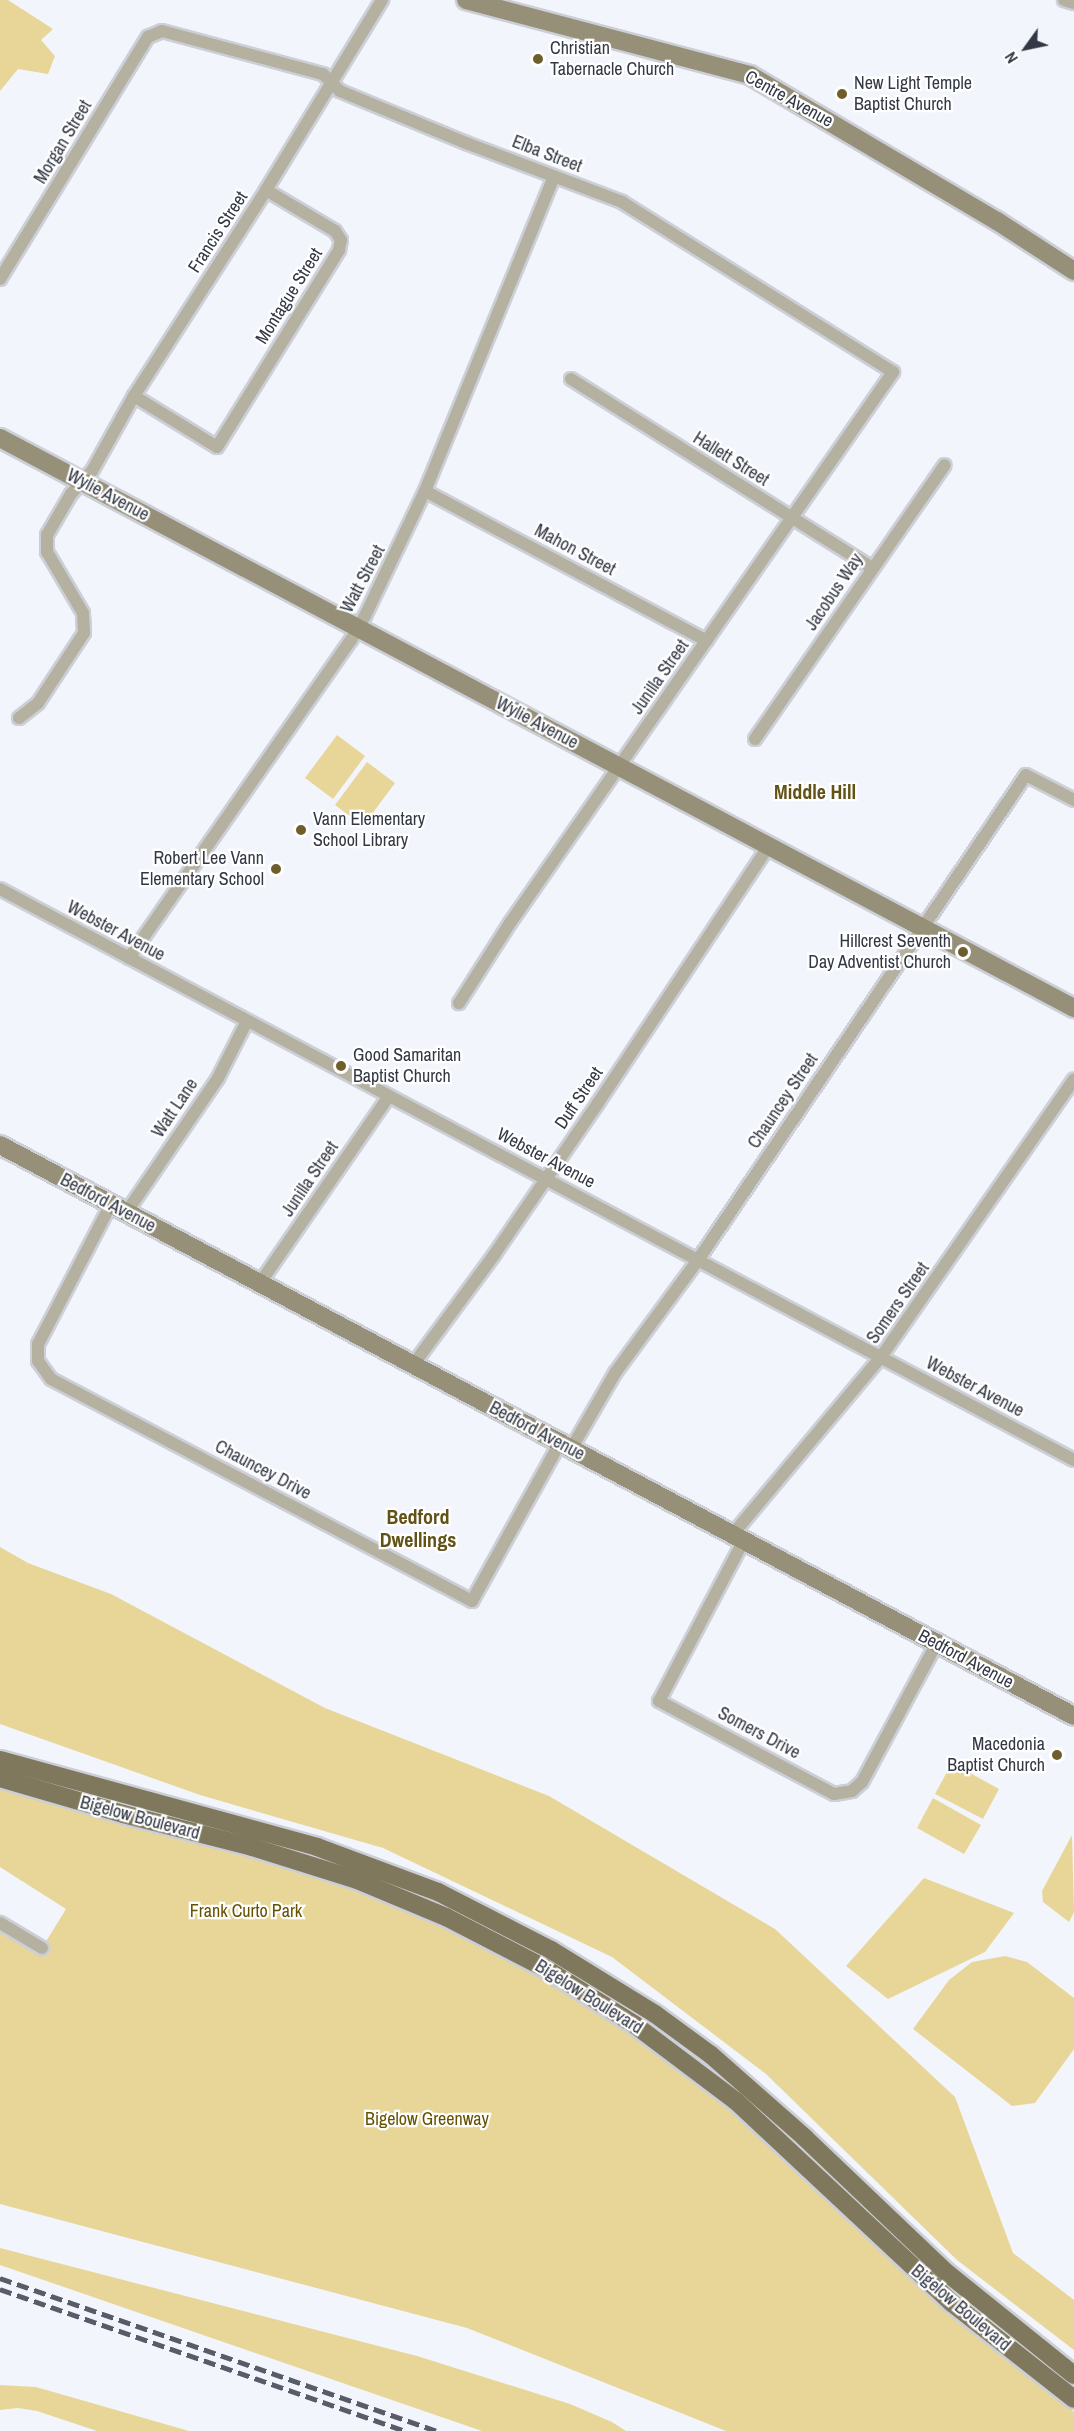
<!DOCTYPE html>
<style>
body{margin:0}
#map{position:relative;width:1074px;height:2431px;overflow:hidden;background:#f2f5fb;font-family:"Archivo Narrow",sans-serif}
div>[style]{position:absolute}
.green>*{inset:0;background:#e8d699}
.roads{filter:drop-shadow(2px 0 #cccfd7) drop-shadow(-2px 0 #cccfd7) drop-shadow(0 2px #cccfd7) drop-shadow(0 -2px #cccfd7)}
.street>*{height:12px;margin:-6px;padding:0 6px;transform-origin:6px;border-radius:6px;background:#b5b1a1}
.secondary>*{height:18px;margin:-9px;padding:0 9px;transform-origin:9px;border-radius:9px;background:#969079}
.primary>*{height:18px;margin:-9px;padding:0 9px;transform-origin:9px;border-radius:9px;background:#80785c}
.rail>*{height:4.5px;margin-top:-2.25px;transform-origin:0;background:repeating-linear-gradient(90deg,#575c68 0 12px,transparent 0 18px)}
.dots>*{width:16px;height:16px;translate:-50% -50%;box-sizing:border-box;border:3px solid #fff;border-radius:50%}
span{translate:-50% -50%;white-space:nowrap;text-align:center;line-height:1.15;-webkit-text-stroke:4.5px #fff;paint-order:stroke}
.poi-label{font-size:18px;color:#333845}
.left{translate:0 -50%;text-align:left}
.right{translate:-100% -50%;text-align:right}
.street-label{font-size:18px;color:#333845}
.park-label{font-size:18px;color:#655200}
.neighbourhood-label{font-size:20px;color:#635216;font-weight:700}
.north{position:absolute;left:996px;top:18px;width:60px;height:60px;-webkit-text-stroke:4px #fff;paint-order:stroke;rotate:237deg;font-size:16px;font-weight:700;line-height:24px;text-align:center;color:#333845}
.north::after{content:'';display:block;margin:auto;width:21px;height:27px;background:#333845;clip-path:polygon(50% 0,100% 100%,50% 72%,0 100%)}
</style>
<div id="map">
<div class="green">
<i style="clip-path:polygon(0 0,8px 0,53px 29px,41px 40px,55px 56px,48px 74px,18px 69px,0 91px)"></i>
<i style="clip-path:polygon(337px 735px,365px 756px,333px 799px,305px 778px)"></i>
<i style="clip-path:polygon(367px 762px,395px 783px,363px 826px,335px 805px)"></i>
<i style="clip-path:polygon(0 1547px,28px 1563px,111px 1594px,325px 1708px,549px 1796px,775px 1929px,955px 2097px,1013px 2253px,1074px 2300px,1074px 2350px,957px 2260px,766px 2074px,612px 1957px,383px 1848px,200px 1795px,0 1724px)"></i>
<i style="clip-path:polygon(952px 1763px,999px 1789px,983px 1819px,935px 1794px)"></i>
<i style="clip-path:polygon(0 1788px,55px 1805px,264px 1859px,380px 1898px,448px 1927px,520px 1964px,574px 1996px,658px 2052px,762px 2135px,912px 2279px,971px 2331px,1074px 2412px,1074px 2431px,726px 2431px,467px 2328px,0 2204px,0 1923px,42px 1948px,66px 1909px,0 1867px)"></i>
<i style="clip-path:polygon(933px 1798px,981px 1825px,964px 1854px,917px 1828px)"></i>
<i style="clip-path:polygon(1072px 1835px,1074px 1912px,1069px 1922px,1043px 1902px,1042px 1891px)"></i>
<i style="clip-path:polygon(924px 1878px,1014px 1913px,985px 1952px,888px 1999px,846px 1966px)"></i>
<i style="clip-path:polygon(1005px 1956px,1027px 1962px,1074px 1998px,1074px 2049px,1035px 2103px,1012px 2106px,913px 2029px,949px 1980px,972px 1962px)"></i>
<i style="clip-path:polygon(0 2248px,417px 2356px,570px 2404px,612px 2422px,626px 2431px,482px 2431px,0 2265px)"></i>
<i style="clip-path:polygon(0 2385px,36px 2387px,189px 2431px,97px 2431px,37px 2411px,18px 2408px,0 2410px)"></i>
</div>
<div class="roads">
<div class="street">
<i style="left:1064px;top:0;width:10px;rotate:17deg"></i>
<i style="left:0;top:279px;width:284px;rotate:-58.6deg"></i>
<i style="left:148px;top:37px;width:15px;rotate:-23deg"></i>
<i style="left:162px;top:31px;width:167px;rotate:15deg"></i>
<i style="left:323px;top:74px;width:24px;rotate:45deg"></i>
<i style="left:340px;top:91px;width:136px;rotate:22.4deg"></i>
<i style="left:466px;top:143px;width:167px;rotate:20.7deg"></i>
<i style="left:622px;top:202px;width:320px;rotate:32.1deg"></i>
<i style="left:893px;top:372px;width:671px;rotate:124.8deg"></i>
<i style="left:510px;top:923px;width:95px;rotate:122.5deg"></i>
<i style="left:571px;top:379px;width:355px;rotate:32.1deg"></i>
<i style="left:134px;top:396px;width:97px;rotate:31.6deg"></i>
<i style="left:217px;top:447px;width:232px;rotate:-58.2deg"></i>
<i style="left:339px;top:250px;width:10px;rotate:-79deg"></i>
<i style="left:341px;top:240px;width:11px;rotate:-124deg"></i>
<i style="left:335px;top:231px;width:80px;rotate:-149.3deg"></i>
<i style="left:425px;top:491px;width:319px;rotate:28deg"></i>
<i style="left:19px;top:718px;width:24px;rotate:-38deg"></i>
<i style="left:38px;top:703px;width:84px;rotate:-56.7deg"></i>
<i style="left:84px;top:633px;width:20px;rotate:-93deg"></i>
<i style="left:83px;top:613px;width:71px;rotate:-120.5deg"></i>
<i style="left:47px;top:552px;width:17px;rotate:-90deg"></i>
<i style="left:47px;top:535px;width:48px;rotate:-59.7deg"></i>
<i style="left:71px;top:494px;width:31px;rotate:-48deg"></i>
<i style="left:92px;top:471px;width:86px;rotate:-60.8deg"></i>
<i style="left:134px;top:396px;width:245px;rotate:-57.3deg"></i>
<i style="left:266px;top:190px;width:223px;rotate:-58.6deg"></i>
<i style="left:755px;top:739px;width:333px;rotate:-55.3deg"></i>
<i style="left:0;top:889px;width:1216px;rotate:28deg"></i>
<i style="left:129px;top:958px;width:388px;rotate:-55.1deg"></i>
<i style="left:351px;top:640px;width:28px;rotate:-60deg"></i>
<i style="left:365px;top:616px;width:139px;rotate:-64.4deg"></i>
<i style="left:425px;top:491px;width:340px;rotate:-67.7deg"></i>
<i style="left:111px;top:1204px;width:158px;rotate:117.5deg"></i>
<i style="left:38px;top:1344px;width:17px;rotate:90deg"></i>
<i style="left:38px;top:1361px;width:22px;rotate:54deg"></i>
<i style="left:51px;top:1379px;width:476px;rotate:27.8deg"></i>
<i style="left:472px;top:1601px;width:181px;rotate:-60.9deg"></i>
<i style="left:126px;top:1213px;width:163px;rotate:-55.7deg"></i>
<i style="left:218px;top:1078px;width:64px;rotate:-63deg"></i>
<i style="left:260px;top:1283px;width:227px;rotate:-55.4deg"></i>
<i style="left:413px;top:1365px;width:137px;rotate:-53.6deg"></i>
<i style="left:494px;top:1255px;width:184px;rotate:-55.6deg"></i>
<i style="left:598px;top:1103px;width:309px;rotate:-56.4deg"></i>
<i style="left:571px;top:1449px;width:88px;rotate:-59.9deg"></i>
<i style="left:615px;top:1373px;width:140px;rotate:-53.7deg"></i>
<i style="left:698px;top:1260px;width:585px;rotate:-55.93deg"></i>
<i style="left:1026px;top:775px;width:54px;rotate:27.5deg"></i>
<i style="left:733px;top:1534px;width:231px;rotate:-50.1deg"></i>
<i style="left:881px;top:1357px;width:338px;rotate:-55.2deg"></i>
<i style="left:744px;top:1540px;width:182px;rotate:117.8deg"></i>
<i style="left:659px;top:1701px;width:198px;rotate:28deg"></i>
<i style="left:834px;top:1794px;width:18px;rotate:-9deg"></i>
<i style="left:852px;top:1791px;width:13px;rotate:-42deg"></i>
<i style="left:862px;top:1782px;width:158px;rotate:-61.7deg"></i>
<i style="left:0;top:1923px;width:49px;rotate:30.8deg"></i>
</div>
<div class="secondary">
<i style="left:466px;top:0;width:294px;rotate:14.8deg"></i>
<i style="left:750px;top:75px;width:287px;rotate:30.6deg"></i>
<i style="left:997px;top:221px;width:92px;rotate:33deg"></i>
<i style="left:0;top:438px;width:1216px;rotate:27.96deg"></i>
<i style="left:0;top:1145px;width:1216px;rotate:28deg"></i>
</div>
<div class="primary">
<i style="left:0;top:1760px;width:329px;rotate:15.3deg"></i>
<i style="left:317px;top:1847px;width:129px;rotate:20.4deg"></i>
<i style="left:438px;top:1892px;width:127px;rotate:27.2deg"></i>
<i style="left:551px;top:1950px;width:122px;rotate:31.6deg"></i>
<i style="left:655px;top:2014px;width:69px;rotate:36.2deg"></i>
<i style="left:711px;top:2055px;width:125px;rotate:41.4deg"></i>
<i style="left:805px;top:2138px;width:196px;rotate:43.6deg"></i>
<i style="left:947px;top:2273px;width:163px;rotate:38.8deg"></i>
<i style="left:0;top:1778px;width:128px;rotate:16.3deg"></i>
<i style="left:123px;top:1814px;width:133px;rotate:14.3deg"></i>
<i style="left:252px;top:1847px;width:110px;rotate:17.4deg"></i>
<i style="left:357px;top:1880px;width:96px;rotate:22.6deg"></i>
<i style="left:446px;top:1917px;width:111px;rotate:27.3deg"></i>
<i style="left:545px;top:1968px;width:107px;rotate:32.3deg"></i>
<i style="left:635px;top:2025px;width:126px;rotate:37deg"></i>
<i style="left:736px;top:2101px;width:296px;rotate:43.1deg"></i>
<i style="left:952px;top:2303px;width:155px;rotate:38.2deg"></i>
</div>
</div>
<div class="rail">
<i style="left:0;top:2278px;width:462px;rotate:19.3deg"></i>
<i style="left:0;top:2289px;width:430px;rotate:19.3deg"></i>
</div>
<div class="dots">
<i style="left:538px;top:59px;background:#6d5e2b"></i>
<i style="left:842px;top:94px;background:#6d5e2b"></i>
<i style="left:301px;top:830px;background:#6d5e2b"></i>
<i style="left:276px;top:869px;background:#6d5e2b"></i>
<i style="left:963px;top:952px;background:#6d5e2b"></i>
<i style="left:341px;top:1066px;background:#6d5e2b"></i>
<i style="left:1057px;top:1755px;background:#6d5e2b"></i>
</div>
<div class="poi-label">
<span class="left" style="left:550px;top:59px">Christian<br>Tabernacle Church</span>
<span class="left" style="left:854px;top:94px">New Light Temple<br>Baptist Church</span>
<span class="left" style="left:313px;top:830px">Vann Elementary<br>School Library</span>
<span class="right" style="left:264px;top:869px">Robert Lee Vann<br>Elementary School</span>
<span class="right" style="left:951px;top:952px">Hillcrest Seventh<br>Day Adventist Church</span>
<span class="left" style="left:353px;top:1066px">Good Samaritan<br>Baptist Church</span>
<span class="right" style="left:1045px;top:1755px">Macedonia<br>Baptist Church</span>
</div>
<div class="street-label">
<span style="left:789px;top:99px;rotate:29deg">Centre Avenue</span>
<span style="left:63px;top:142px;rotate:-59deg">Morgan Street</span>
<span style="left:547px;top:154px;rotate:21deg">Elba Street</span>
<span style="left:218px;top:232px;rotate:-57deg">Francis Street</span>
<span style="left:289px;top:296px;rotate:-58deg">Montague Street</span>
<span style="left:731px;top:459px;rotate:32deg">Hallett Street</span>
<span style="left:108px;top:495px;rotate:28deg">Wylie Avenue</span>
<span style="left:575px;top:550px;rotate:28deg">Mahon Street</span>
<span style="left:363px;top:579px;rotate:-62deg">Watt Street</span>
<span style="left:834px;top:592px;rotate:-56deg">Jacobus Way</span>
<span style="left:660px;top:677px;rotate:-55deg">Junilla Street</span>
<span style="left:537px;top:723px;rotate:28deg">Wylie Avenue</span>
<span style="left:116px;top:931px;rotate:28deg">Webster Avenue</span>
<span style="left:579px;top:1098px;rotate:-56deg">Duff Street</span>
<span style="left:783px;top:1101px;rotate:-56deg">Chauncey Street</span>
<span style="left:175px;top:1108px;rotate:-56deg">Watt Lane</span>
<span style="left:546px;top:1158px;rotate:28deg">Webster Avenue</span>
<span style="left:310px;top:1179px;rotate:-56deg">Junilla Street</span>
<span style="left:108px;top:1203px;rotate:28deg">Bedford Avenue</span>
<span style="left:898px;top:1303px;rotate:-55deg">Somers Street</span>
<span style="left:975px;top:1387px;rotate:28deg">Webster Avenue</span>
<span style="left:537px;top:1431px;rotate:28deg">Bedford Avenue</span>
<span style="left:263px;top:1470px;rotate:28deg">Chauncey Drive</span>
<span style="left:966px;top:1659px;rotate:28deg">Bedford Avenue</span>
<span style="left:759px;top:1733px;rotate:28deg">Somers Drive</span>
<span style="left:140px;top:1818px;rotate:15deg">Bigelow Boulevard</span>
<span style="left:589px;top:1997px;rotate:32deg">Bigelow Boulevard</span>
<span style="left:961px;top:2308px;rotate:40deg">Bigelow Boulevard</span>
</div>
<div class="park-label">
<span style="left:246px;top:1911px">Frank Curto Park</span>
<span style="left:427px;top:2119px">Bigelow Greenway</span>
</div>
<div class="neighbourhood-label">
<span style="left:815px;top:791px">Middle Hill</span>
<span style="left:418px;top:1528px">Bedford<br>Dwellings</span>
</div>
<div class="north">N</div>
</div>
